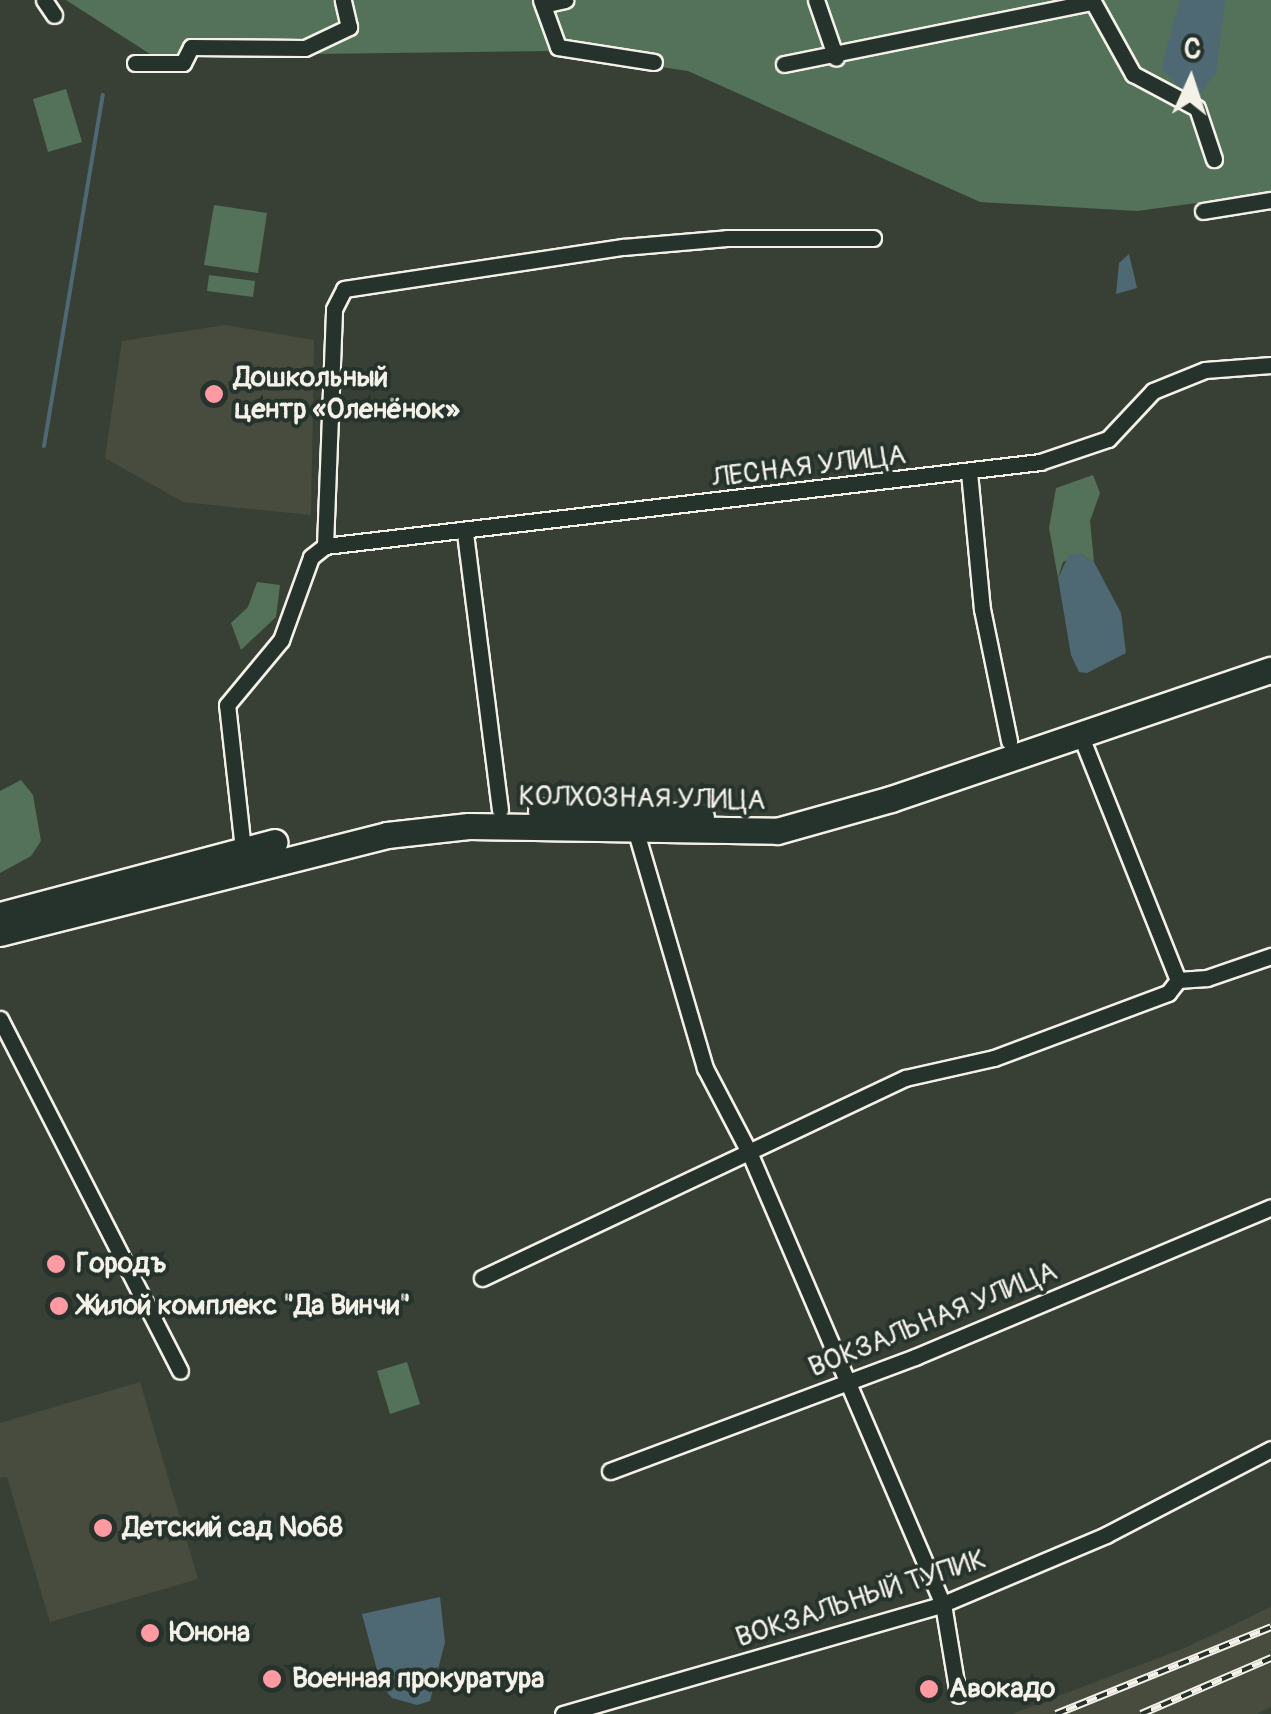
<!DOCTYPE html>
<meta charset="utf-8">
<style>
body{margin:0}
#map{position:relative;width:1271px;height:1714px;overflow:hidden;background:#384036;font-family:Pangolin,sans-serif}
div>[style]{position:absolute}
.built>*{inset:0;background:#484c3f}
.green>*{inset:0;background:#547159}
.water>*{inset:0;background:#4e6973}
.stream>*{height:4px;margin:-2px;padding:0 2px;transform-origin:2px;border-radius:2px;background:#4e6973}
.roads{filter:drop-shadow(2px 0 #f4f1e8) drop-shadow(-2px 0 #f4f1e8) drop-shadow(0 2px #f4f1e8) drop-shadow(0 -2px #f4f1e8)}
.minor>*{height:15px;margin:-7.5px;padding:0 7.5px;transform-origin:7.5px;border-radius:7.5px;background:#26332d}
.primary>*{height:25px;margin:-12.5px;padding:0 12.5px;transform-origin:12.5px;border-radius:12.5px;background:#26332d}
.rail>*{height:8px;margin-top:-4px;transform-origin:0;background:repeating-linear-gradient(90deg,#26332d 0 11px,#f4f1e8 0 22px);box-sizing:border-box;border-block:2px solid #f4f1e8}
.dots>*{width:28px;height:28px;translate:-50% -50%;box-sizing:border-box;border:5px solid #26332d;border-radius:50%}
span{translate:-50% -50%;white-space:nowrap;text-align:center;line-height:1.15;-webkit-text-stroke:8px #26332d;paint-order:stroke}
.poi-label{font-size:28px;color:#f4f1e8;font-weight:700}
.left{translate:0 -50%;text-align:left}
.street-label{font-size:28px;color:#f4f1e8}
.north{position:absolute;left:1141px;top:30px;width:100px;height:100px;-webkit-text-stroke:8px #26332d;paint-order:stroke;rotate:3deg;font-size:28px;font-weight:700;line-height:40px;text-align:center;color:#f4f1e8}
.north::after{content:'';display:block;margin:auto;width:35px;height:45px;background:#f4f1e8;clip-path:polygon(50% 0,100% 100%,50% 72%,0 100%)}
</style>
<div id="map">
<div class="built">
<i style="clip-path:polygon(225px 325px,314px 340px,311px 515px,183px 502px,105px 458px,122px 341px)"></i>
<i style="clip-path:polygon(140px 1382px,198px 1579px,50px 1622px,7px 1477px,0 1478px,0 1423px)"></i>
<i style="clip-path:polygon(1271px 1607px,1271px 1707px,1257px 1714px,1012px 1714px,1187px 1647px)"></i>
</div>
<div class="green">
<i style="clip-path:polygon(66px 0,1271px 0,1271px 193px,1137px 211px,980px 202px,688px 71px,552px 51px,153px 56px)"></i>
<i style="clip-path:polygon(66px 89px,82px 142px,48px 152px,33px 99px)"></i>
<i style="clip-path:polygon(214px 205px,267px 213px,258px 273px,204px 265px)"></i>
<i style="clip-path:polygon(209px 275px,255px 281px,253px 297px,207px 291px)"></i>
<i style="clip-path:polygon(1093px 475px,1100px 493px,1090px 521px,1094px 562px,1081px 554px,1063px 562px,1058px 578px,1049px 528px,1056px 488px)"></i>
<i style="clip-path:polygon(257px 582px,280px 585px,276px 617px,241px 650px,231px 623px,248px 607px)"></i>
<i style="clip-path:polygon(21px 780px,33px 795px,41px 841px,31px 856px,0 873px,0 791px)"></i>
<i style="clip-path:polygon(407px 1362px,420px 1404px,390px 1414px,377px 1371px)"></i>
</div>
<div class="water">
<i style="clip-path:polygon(1180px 0,1225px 0,1216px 72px,1198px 97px,1190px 98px,1161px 69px)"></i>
<i style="clip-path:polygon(1129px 254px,1137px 288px,1116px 294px,1119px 263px)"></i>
<i style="clip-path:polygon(1081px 554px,1094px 562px,1121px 613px,1126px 653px,1087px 673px,1079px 672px,1071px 655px,1058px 578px,1069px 555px)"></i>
<i style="clip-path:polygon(440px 1597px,445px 1642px,430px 1701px,417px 1705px,392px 1698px,381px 1685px,362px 1614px)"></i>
</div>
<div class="stream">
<i style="left:44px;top:446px;width:356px;rotate:-80.5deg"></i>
</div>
<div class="roads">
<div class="minor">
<i style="left:44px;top:0;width:18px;rotate:56deg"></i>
<i style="left:541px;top:0;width:50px;rotate:70.1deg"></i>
<i style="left:558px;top:47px;width:97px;rotate:8.9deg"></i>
<i style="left:816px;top:0;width:61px;rotate:71deg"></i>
<i style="left:1092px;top:0;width:85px;rotate:61deg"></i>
<i style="left:1133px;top:74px;width:72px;rotate:28deg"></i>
<i style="left:1197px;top:108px;width:54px;rotate:71.6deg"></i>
<i style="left:543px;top:5px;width:23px;rotate:-13deg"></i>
<i style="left:135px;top:63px;width:48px"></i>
<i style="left:183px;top:63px;width:18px;rotate:-63deg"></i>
<i style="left:191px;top:47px;width:114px;rotate:0.5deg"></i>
<i style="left:305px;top:48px;width:49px;rotate:-25.5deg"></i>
<i style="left:349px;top:27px;width:28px;rotate:-103deg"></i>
<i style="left:784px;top:64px;width:314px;rotate:-11.4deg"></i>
<i style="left:1203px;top:211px;width:69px;rotate:-9.2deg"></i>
<i style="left:969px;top:472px;width:138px;rotate:84.6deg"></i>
<i style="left:982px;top:609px;width:135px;rotate:78.4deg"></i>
<i style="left:465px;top:533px;width:279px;rotate:82.8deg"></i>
<i style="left:325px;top:546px;width:720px;rotate:-6.7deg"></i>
<i style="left:1040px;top:462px;width:72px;rotate:-18.7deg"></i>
<i style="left:1108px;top:439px;width:66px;rotate:-46.8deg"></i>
<i style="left:1153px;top:391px;width:56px;rotate:-22deg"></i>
<i style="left:1205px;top:370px;width:66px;rotate:-4.3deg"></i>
<i style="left:325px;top:546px;width:237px;rotate:-87.8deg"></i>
<i style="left:334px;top:309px;width:22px;rotate:-63deg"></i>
<i style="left:344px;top:289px;width:282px;rotate:-8.6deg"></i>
<i style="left:623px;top:247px;width:104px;rotate:-4.9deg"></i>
<i style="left:727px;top:238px;width:146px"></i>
<i style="left:1080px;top:734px;width:265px;rotate:68.3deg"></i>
<i style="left:636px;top:832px;width:246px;rotate:73.7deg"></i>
<i style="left:705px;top:1068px;width:95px;rotate:62.4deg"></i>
<i style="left:749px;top:1152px;width:492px;rotate:66.8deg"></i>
<i style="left:943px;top:1604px;width:92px;rotate:80.6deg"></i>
<i style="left:243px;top:849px;width:145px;rotate:-96.3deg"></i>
<i style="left:227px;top:705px;width:85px;rotate:-50.3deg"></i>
<i style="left:281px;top:640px;width:88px;rotate:-70.1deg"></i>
<i style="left:311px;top:557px;width:18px;rotate:-38deg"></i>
<i style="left:1178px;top:980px;width:29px;rotate:-4deg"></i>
<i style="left:1207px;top:978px;width:68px;rotate:-19deg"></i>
<i style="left:0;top:1019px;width:395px;rotate:62.9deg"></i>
<i style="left:482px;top:1278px;width:468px;rotate:-25.3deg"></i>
<i style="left:905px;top:1078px;width:91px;rotate:-12.7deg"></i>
<i style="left:994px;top:1058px;width:186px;rotate:-20.5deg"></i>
<i style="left:1168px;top:993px;width:16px;rotate:-52deg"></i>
<i style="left:610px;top:1471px;width:326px;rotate:-20.5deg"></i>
<i style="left:915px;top:1357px;width:386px;rotate:-22.8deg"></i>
<i style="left:563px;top:1714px;width:396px;rotate:-16.1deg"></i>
<i style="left:943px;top:1604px;width:177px;rotate:-22.9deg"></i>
<i style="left:1106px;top:1535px;width:186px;rotate:-27.5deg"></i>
</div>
<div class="primary">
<i style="left:541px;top:811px;width:160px;rotate:2.1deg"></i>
<i style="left:0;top:915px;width:284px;rotate:-14.9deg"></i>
<i style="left:0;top:933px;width:399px;rotate:-14.2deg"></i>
<i style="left:387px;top:835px;width:82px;rotate:-6.3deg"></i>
<i style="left:469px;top:826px;width:308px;rotate:0.9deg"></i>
<i style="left:777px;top:831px;width:118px;rotate:-15.7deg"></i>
<i style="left:891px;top:799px;width:401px;rotate:-18.8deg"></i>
</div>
</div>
<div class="rail">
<i style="left:1056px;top:1714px;width:232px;rotate:-22deg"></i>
<i style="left:1141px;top:1714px;width:142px;rotate:-23.3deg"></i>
</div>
<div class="dots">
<i style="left:214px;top:394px;background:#ff9aa2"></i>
<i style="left:56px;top:1264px;background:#ff9aa2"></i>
<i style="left:59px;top:1306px;background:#ff9aa2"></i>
<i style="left:103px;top:1528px;background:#ff9aa2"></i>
<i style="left:150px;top:1633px;background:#ff9aa2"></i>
<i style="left:272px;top:1679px;background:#ff9aa2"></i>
<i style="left:929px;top:1689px;background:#ff9aa2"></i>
</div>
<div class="poi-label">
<span class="left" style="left:234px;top:394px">Дошкольный<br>центр «Оленёнок»</span>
<span class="left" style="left:76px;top:1264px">Городъ</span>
<span class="left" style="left:79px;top:1306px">Жилой комплекс "Да Винчи"</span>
<span class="left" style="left:123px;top:1528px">Детский сад №68</span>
<span class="left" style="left:170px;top:1633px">Юнона</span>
<span class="left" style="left:292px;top:1679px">Военная прокуратура</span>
<span class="left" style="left:949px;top:1689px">Авокадо</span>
</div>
<div class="street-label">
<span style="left:809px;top:467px;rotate:-7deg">ЛЕСНАЯ УЛИЦА</span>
<span style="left:642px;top:799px;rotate:1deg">КОЛХОЗНАЯ УЛИЦА</span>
<span style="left:933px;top:1320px;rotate:-22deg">ВОКЗАЛЬНАЯ УЛИЦА</span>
<span style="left:861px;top:1599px;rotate:-18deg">ВОКЗАЛЬНЫЙ ТУПИК</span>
</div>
<div class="north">С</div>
</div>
